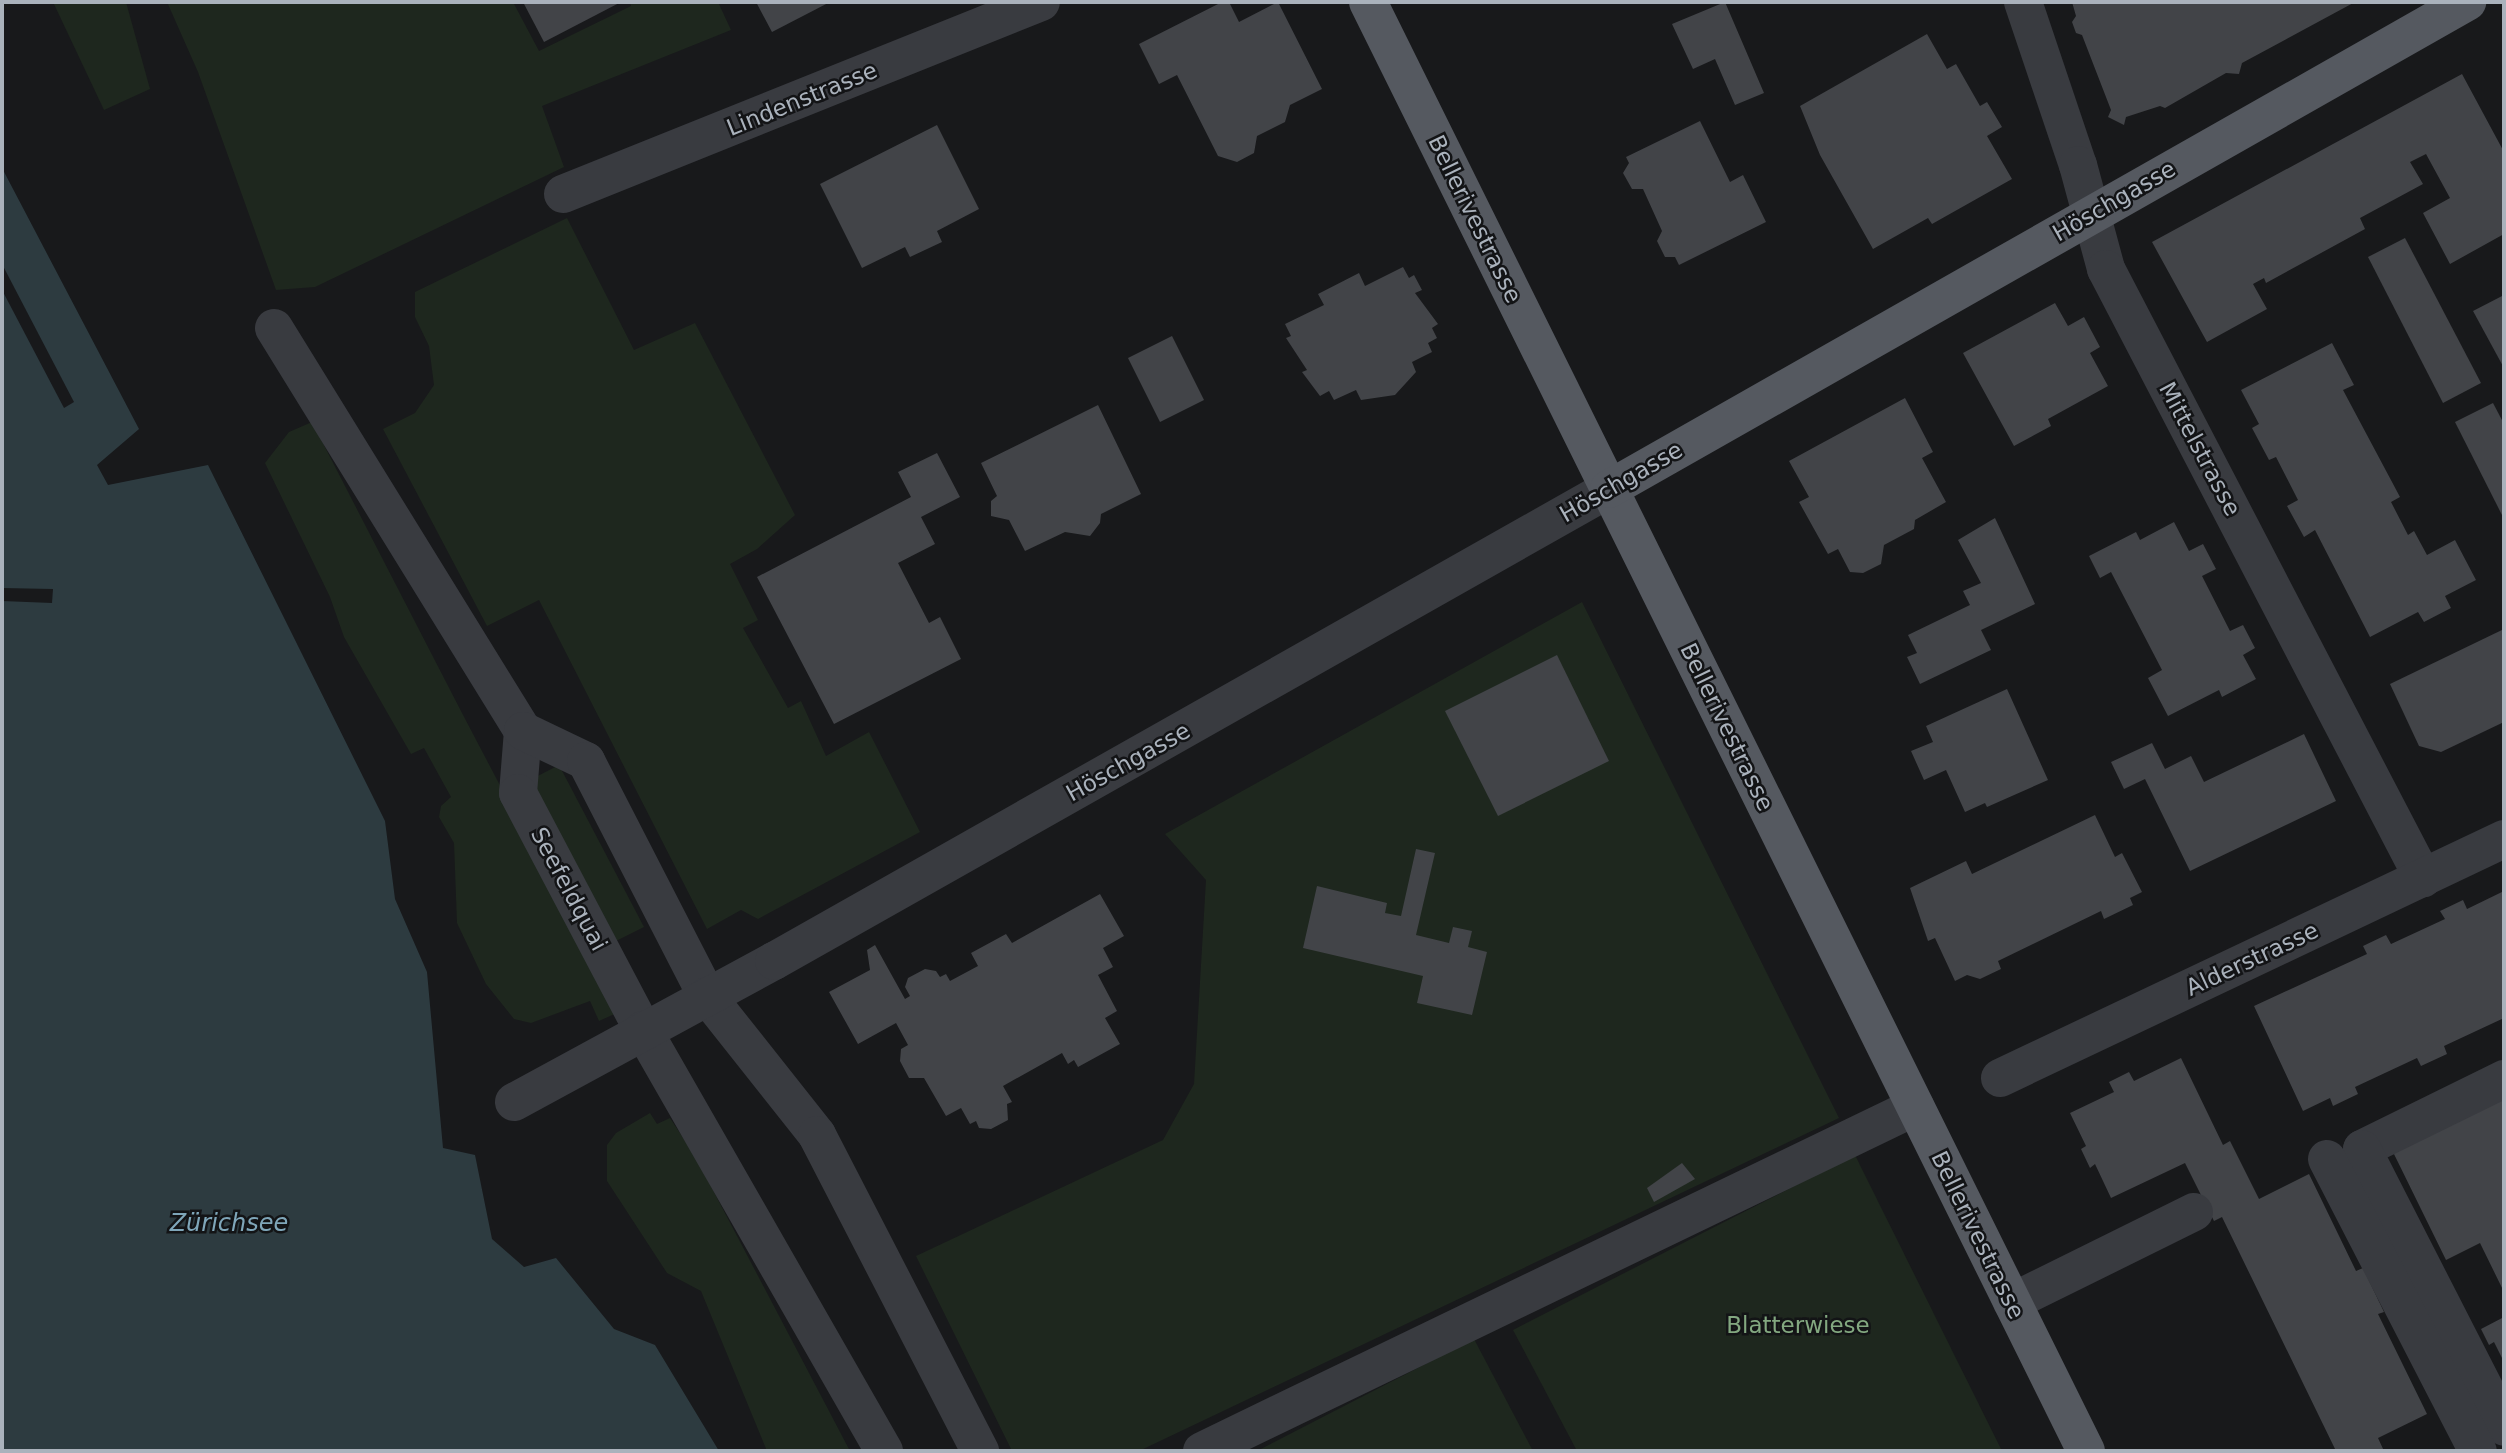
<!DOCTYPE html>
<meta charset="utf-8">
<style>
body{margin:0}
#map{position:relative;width:2506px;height:1453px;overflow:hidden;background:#18191b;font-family:"DejaVu Sans",sans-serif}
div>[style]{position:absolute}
.green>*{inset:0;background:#1e271e}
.water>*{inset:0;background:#2d3b40}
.pier>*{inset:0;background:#18191b}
.building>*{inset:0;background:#424448}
.minor>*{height:38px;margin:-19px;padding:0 19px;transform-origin:19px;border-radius:19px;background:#393b40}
.major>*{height:38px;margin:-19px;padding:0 19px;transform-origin:19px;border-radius:19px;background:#555960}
span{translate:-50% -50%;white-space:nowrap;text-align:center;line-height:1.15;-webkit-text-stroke:5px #131416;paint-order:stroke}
.street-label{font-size:23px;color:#aab2bc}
.park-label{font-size:23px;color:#83a880}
.water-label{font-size:24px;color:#7fa6b9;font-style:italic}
.frame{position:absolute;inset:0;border:4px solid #aab2bc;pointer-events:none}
</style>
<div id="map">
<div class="green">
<i style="clip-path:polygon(53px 2px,126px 2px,150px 89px,104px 110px)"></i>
<i style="clip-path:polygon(167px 2px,513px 2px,539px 51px,631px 6px,630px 2px,718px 2px,731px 30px,542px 106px,564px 167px,315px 287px,276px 290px,198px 72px)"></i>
<i style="clip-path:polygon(567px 218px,634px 350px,695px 323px,795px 515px,757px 549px,730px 564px,758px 620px,743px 628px,788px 708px,801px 701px,826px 756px,869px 732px,920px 832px,758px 919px,741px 910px,707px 929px,539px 600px,487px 626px,383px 429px,415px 413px,434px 385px,429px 346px,415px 317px,415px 292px)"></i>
<i style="clip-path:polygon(312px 422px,462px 713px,619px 1012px,599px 1021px,590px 1001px,531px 1023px,514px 1019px,486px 984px,457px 923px,454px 843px,439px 817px,441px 806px,451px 797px,424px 748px,411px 754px,344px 637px,330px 597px,265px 463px,289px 432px)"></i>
<i style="clip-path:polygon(1582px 602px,1839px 1118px,1139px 1451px,1012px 1451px,916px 1256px,1163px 1140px,1194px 1084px,1206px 880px,1165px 834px)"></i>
<i style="clip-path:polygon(559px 765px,644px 927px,612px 943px,528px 781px)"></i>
<i style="clip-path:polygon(650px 1113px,657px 1124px,670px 1118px,695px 1156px,850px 1451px,767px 1451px,701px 1291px,667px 1273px,607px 1181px,607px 1145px,616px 1133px)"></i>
<i style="clip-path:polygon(1855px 1155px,2002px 1451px,1577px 1451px,1513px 1330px)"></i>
<i style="clip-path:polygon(1474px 1339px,1533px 1451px,1257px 1451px)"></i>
</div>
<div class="water">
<i style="clip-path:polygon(2px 168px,139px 429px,97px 465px,108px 485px,208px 465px,385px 821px,395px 899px,427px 972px,443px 1148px,475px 1155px,492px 1239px,524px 1267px,556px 1258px,614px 1329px,655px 1345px,719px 1451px,2px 1451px)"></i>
</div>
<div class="pier">
<i style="clip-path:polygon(2px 264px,74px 402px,64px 408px,2px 290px)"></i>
<i style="clip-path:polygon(2px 588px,53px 589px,52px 603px,2px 601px)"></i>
</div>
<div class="building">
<i style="clip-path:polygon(523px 2px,621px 2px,544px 42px)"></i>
<i style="clip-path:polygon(756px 2px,830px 2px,772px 32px)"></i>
<i style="clip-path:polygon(1222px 2px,1229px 2px,1239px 22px,1278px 2px,1322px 89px,1290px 105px,1285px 122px,1257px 136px,1254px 153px,1237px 162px,1218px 156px,1177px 75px,1159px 84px,1139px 44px)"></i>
<i style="clip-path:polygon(1725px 2px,1764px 93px,1735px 105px,1715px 59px,1693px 69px,1672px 24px)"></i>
<i style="clip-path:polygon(2072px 2px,2355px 2px,2242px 63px,2239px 74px,2226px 73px,2165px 108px,2160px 106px,2126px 117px,2124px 125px,2108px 117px,2111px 110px,2082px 35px,2076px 33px,2072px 22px,2076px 16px)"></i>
<i style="clip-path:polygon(1927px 34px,1947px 69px,1956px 64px,1980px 106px,1987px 102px,2002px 127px,1987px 136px,2012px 179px,1932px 224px,1928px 218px,1873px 249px,1820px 155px,1800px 106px)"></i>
<i style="clip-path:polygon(2462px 74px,2504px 152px,2504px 234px,2450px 264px,2423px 213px,2450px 198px,2426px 154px,2410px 162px,2423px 184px,2360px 218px,2365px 229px,2266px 283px,2264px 278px,2253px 284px,2267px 309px,2207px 342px,2152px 242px)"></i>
<i style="clip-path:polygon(1700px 121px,1730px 182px,1743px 175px,1766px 222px,1679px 265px,1675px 257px,1665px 257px,1657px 241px,1662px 231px,1643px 189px,1632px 189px,1623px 173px,1629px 163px,1626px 157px)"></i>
<i style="clip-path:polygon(937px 125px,979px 209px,937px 231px,942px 242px,910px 257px,905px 247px,862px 268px,820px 184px)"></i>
<i style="clip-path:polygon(2405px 238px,2481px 383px,2443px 403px,2368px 257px)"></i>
<i style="clip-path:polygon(1403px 267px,1409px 278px,1414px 275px,1422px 290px,1415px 293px,1438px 324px,1432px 328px,1437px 338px,1428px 343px,1432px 352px,1412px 362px,1416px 372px,1395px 395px,1361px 400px,1356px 390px,1334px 400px,1329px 391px,1320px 396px,1302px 372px,1307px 370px,1286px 338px,1291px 336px,1285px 324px,1324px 305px,1318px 294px,1359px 273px,1365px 286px)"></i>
<i style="clip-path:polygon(2504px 295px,2504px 368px,2473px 311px)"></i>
<i style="clip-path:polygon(2055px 303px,2068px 326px,2084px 317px,2100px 347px,2090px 353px,2108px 386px,2048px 419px,2051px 426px,2014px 446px,1963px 353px)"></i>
<i style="clip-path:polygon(1172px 336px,1204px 400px,1160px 422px,1128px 358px)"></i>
<i style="clip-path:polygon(2332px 343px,2354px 385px,2343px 390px,2400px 497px,2391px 502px,2408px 535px,2414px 531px,2427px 555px,2455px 540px,2476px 580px,2445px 596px,2451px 608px,2424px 622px,2418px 612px,2370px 637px,2315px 530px,2304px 537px,2287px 506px,2298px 500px,2276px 457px,2269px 460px,2252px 428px,2259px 424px,2241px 390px)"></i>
<i style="clip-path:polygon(1905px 398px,1933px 452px,1922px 458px,1946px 502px,1915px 520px,1914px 529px,1884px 545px,1881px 564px,1863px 573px,1850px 572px,1838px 549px,1828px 554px,1799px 502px,1809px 497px,1789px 461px)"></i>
<i style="clip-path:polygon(2493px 403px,2504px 424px,2504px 519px,2455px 422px)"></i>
<i style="clip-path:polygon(1098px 405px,1141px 494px,1101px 514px,1100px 523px,1090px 536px,1065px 532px,1025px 551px,1009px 520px,991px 516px,991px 501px,997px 496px,981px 463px)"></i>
<i style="clip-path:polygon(937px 453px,960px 497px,921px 517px,935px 544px,898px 563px,929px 623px,940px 617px,961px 659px,834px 724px,757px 577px,911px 497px,898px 472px)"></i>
<i style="clip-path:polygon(1995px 518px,2035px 604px,1981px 630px,1991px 650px,1920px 684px,1907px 657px,1917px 653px,1908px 635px,1970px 605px,1963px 591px,1981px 583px,1958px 540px)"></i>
<i style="clip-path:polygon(2174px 522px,2189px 551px,2203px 544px,2216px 569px,2202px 576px,2230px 631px,2243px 625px,2255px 648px,2243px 655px,2256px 679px,2222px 697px,2219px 690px,2168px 716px,2148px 678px,2162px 670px,2111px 572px,2100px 578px,2089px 556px,2136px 532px,2140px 540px)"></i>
<i style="clip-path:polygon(2504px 629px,2504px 722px,2441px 752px,2419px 746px,2390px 684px)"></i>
<i style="clip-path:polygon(1557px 655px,1609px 761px,1498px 816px,1445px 711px)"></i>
<i style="clip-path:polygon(2007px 689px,2048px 780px,1987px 807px,1985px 803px,1965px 812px,1946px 770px,1924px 780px,1911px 751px,1933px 742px,1926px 726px)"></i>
<i style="clip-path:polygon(2304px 734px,2336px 801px,2190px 871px,2145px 779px,2124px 789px,2111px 762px,2152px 743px,2165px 769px,2191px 756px,2204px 782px)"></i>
<i style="clip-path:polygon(2095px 815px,2115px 857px,2122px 853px,2142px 892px,2130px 898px,2133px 905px,2104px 919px,2101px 911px,1998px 961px,2001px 969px,1980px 979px,1967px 975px,1955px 981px,1935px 938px,1928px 941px,1910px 888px,1966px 861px,1972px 874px)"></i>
<i style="clip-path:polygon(1416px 849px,1435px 853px,1416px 935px,1449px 943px,1453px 927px,1472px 931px,1468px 947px,1487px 952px,1472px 1015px,1417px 1003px,1423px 976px,1303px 948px,1317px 886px,1387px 903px,1385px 913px,1401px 916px)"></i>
<i style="clip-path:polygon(2504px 891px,2504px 1018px,2444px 1046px,2447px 1054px,2421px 1066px,2417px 1058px,2355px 1087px,2358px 1094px,2333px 1106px,2330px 1098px,2303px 1111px,2254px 1006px,2367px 954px,2363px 946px,2386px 935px,2391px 944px,2445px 919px,2440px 911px,2463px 900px,2467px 909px)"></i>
<i style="clip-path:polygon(1100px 894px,1124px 936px,1103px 948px,1113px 967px,1098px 975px,1117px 1011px,1105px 1018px,1120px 1044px,1078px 1067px,1074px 1060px,1068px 1064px,1062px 1053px,1003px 1086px,1012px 1102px,1007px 1104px,1008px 1120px,991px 1129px,979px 1128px,976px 1121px,970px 1124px,961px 1108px,946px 1116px,924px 1078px,909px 1078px,900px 1061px,901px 1049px,908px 1045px,896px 1023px,858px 1044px,829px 992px,870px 970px,867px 950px,875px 945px,905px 999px,910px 996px,905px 987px,908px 978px,925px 969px,936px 971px,940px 977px,946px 974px,950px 981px,978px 966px,971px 953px,1006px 934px,1012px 943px)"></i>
<i style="clip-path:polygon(2181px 1058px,2223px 1145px,2230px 1141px,2259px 1199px,2309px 1174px,2356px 1271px,2363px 1268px,2384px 1312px,2378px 1314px,2427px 1414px,2378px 1438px,2384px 1451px,2336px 1451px,2222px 1217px,2214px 1221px,2185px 1163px,2111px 1198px,2095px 1164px,2090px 1168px,2081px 1149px,2086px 1146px,2070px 1113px,2114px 1092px,2109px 1082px,2129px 1072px,2134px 1081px)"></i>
<i style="clip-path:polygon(2504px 1094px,2504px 1292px,2480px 1243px,2446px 1260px,2392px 1150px)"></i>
<i style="clip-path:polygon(1682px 1163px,1695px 1179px,1654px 1202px,1647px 1188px)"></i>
<i style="clip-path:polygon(2504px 1317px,2504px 1362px,2494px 1342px,2489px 1345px,2481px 1329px)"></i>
</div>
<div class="minor">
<i style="left:2023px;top:2px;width:172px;rotate:71.4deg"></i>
<i style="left:2078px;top:165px;width:108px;rotate:74.9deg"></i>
<i style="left:2106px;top:269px;width:687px;rotate:62.5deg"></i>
<i style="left:563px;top:194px;width:515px;rotate:-21.88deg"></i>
<i style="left:274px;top:328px;width:474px;rotate:58.3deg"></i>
<i style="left:523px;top:731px;width:62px;rotate:94.6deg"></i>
<i style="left:518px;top:793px;width:268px;rotate:62.2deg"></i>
<i style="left:643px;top:1030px;width:485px;rotate:60.2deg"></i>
<i style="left:523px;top:731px;width:70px;rotate:25.5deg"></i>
<i style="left:586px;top:761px;width:264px;rotate:62.8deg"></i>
<i style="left:707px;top:996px;width:177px;rotate:51.6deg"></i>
<i style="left:817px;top:1135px;width:356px;rotate:62.7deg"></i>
<i style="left:2000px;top:1078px;width:558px;rotate:-25.37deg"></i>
<i style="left:2504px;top:1079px;width:158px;rotate:153.8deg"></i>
<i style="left:2362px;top:1149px;width:312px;rotate:62.9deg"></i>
<i style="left:514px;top:1102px;width:296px;rotate:-28.5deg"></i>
<i style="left:774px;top:961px;width:959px;rotate:-29.48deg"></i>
<i style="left:2327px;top:1159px;width:329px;rotate:62.7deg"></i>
<i style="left:2012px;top:1302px;width:203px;rotate:-26.3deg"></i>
<i style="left:1202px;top:1451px;width:792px;rotate:-25.76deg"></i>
</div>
<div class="major">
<i style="left:1368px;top:2px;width:1617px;rotate:63.64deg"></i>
<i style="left:1609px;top:489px;width:987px;rotate:-29.58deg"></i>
</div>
<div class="street-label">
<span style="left:802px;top:99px;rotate:-22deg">Lindenstrasse</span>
<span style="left:2114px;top:201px;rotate:-30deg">Höschgasse</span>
<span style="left:1475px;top:219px;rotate:64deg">Bellerivestrasse</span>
<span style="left:2200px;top:449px;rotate:62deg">Mittelstrasse</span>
<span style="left:1621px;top:482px;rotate:-30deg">Höschgasse</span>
<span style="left:1727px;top:727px;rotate:64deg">Bellerivestrasse</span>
<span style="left:1128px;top:762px;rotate:-29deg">Höschgasse</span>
<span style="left:569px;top:889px;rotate:62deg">Seefeldquai</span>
<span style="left:2252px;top:959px;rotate:-25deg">Alderstrasse</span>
<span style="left:1978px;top:1235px;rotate:64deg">Bellerivestrasse</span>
</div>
<div class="park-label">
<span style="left:1798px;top:1325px">Blatterwiese</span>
</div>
<div class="water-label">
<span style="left:229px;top:1224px">Zürichsee</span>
</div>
<div class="frame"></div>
</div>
